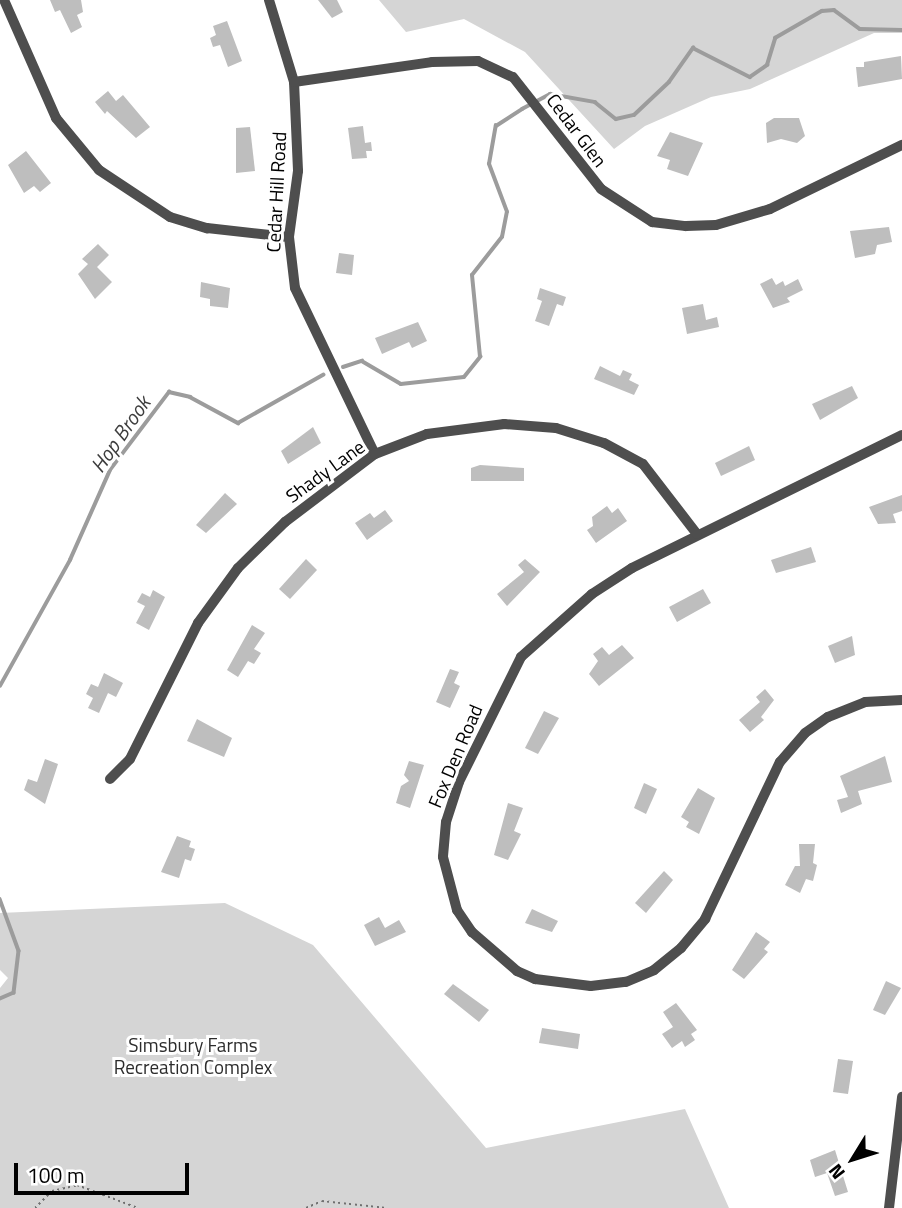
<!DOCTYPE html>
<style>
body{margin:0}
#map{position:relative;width:902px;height:1208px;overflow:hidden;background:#fff;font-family:"Titillium Web",sans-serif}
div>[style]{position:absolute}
.green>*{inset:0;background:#d5d5d5}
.stream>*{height:3.5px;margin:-1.75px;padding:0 1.75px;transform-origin:1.75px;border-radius:1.75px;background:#9c9c9c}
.building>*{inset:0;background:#bebebe}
.path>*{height:2px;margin-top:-1px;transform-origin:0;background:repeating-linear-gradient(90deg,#707070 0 2px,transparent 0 5.5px)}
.street>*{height:10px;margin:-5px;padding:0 5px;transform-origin:5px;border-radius:5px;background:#4e4e4e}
span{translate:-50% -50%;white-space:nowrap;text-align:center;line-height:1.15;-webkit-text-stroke:6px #fff;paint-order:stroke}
.street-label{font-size:19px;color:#000}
.park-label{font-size:19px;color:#2c2c2c}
.water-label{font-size:21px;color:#3d3d3d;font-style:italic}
.north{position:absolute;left:818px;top:1124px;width:70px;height:70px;-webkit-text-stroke:5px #fff;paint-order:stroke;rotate:232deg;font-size:19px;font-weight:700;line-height:28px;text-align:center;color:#000}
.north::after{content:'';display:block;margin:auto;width:24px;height:32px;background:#000;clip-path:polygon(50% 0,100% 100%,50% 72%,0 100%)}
.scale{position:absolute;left:14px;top:1163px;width:175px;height:32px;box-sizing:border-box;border:4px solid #000;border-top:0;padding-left:9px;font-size:21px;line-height:24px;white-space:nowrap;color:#000;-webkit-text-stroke:5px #fff;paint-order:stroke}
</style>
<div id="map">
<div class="green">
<i style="clip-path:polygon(379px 0,902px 0,902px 33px,874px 33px,750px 89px,711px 97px,645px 126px,614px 149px,525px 52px,464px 19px,406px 32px)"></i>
<i style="clip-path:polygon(225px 903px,313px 945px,486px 1148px,685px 1109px,729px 1208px,0 1208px,0 988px,8px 978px,0 970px,0 913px)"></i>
</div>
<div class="stream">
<i style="left:343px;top:367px;width:20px;rotate:-18deg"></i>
<i style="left:362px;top:361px;width:45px;rotate:30.5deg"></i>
<i style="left:401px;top:384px;width:63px;rotate:-6.3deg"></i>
<i style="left:464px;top:377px;width:26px;rotate:-51deg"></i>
<i style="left:480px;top:357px;width:82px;rotate:-95.6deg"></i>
<i style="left:472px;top:275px;width:48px;rotate:-51.7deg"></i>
<i style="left:502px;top:237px;width:25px;rotate:-79deg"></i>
<i style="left:507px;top:212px;width:51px;rotate:-110.6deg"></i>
<i style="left:489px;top:164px;width:39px;rotate:-80deg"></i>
<i style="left:496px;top:126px;width:31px;rotate:-33deg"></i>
<i style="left:522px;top:109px;width:32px;rotate:-28deg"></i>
<i style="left:550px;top:94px;width:46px;rotate:10.1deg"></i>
<i style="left:595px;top:102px;width:27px;rotate:39deg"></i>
<i style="left:616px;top:119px;width:18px;rotate:-13deg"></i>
<i style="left:634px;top:115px;width:48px;rotate:-43.3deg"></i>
<i style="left:669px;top:82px;width:42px;rotate:-54.8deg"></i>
<i style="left:693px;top:48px;width:64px;rotate:27deg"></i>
<i style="left:750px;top:77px;width:21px;rotate:-35deg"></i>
<i style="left:767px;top:65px;width:28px;rotate:-73deg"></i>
<i style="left:775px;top:38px;width:54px;rotate:-29.9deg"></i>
<i style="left:822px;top:11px;width:12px;rotate:-5deg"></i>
<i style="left:834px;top:10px;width:32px;rotate:36deg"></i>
<i style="left:860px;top:29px;width:42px;rotate:1.4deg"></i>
<i style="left:0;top:686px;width:144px;rotate:-60.9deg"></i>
<i style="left:70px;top:560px;width:98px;rotate:-66deg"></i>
<i style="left:110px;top:470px;width:98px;rotate:-52.9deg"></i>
<i style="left:169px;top:392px;width:22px;rotate:13deg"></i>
<i style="left:190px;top:397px;width:55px;rotate:28.4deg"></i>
<i style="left:238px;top:423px;width:98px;rotate:-29.5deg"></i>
<i style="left:0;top:899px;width:55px;rotate:69.9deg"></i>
<i style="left:19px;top:951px;width:42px;rotate:96.8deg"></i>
<i style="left:14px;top:993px;width:15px;rotate:157deg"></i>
</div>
<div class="building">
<i style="clip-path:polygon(50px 0,81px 0,83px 12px,77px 15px,82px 27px,71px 33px,60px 10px,55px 12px)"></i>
<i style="clip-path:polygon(318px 0,337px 0,343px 12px,332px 18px)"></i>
<i style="clip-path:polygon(227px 21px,242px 61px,228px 67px,220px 45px,213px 47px,210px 38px,216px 35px,213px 26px)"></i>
<i style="clip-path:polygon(901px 56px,902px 79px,858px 87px,856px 67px,864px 67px,864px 62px)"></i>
<i style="clip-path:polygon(108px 91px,116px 101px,123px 95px,150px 127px,136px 138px,107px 111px,105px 114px,95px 102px)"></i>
<i style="clip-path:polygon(774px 118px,799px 118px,805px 136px,797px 143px,781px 139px,767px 143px,766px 123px)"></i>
<i style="clip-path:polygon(363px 126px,365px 143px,371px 142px,372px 151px,366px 151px,367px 158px,352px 159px,348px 128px)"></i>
<i style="clip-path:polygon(250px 127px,255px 171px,236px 173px,236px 128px)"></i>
<i style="clip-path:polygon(670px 132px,703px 143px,688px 176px,667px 169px,670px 160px,657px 156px)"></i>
<i style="clip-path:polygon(26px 151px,51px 183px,40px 192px,34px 186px,24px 193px,8px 165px)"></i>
<i style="clip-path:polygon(889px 227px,892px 242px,877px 245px,875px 254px,855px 258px,850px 231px)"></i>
<i style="clip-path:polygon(98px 244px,109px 255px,97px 267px,112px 282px,95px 299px,78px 274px,88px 264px,82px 259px)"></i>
<i style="clip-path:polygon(339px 253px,354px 255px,352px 275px,336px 273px)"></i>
<i style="clip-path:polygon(772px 278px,776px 285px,783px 281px,785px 286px,798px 279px,803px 290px,787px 298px,790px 302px,773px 308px,760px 284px)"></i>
<i style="clip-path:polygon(201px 282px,230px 288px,228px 308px,210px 306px,210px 299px,200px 297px)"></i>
<i style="clip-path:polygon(540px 288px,566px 297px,563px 306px,557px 304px,549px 326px,535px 321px,542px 301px,537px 299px)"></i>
<i style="clip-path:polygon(703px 304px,706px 320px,717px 317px,719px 327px,687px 334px,682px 308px)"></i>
<i style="clip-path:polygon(418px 322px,427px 341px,412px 348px,409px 342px,382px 354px,375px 338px)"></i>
<i style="clip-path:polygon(600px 366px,620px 376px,623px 370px,632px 374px,629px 380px,639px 385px,634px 395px,594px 379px)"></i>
<i style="clip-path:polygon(852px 386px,858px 398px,820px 420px,812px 404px)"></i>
<i style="clip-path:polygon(313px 427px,321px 443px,288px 464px,281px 451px)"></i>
<i style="clip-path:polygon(749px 446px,755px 460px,721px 476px,715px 463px)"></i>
<i style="clip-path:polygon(480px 465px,524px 468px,524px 481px,471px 481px,471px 468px)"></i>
<i style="clip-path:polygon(225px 493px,237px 504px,206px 533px,196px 525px)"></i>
<i style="clip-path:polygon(902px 495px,902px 511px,893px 514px,896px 523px,878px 524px,869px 507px)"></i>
<i style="clip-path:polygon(607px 506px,612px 513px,618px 508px,627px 521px,596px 543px,587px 530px,593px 526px,592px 517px)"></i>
<i style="clip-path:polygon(385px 510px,393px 521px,367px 540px,355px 523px,370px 513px,374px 518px)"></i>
<i style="clip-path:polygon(811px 547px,816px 562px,776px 573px,771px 560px)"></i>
<i style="clip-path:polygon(306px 559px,317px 570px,290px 599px,279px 589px)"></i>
<i style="clip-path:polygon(525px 559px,540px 572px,507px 606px,497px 594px,524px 572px,518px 565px)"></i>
<i style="clip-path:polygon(703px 589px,711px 603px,677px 622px,669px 607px)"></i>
<i style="clip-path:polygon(153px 590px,165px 597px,149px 630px,136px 623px,145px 606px,137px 602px,142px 593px,150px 597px)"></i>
<i style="clip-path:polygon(252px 625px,265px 633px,254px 649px,261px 653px,254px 664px,248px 661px,238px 677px,227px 670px)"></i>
<i style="clip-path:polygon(852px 636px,855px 655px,835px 663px,828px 646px)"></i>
<i style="clip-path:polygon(622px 645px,634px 658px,599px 686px,589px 674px,598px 661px,593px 654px,602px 647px,609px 655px)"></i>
<i style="clip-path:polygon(450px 669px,459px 672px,454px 683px,460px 686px,450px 708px,436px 702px)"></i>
<i style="clip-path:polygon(104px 673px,123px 683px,116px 697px,108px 693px,99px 713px,88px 708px,93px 698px,86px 694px,91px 684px,98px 687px)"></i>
<i style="clip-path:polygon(765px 689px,774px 700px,761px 717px,764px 720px,750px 732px,739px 720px,760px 702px,756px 697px)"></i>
<i style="clip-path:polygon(544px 711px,559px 718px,538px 754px,525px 748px)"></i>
<i style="clip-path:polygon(197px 719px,232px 738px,224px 757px,187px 741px)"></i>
<i style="clip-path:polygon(885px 756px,892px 782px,858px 791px,862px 804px,841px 813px,837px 800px,848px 797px,840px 776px)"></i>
<i style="clip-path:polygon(45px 759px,58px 764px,45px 804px,24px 790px,28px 779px,37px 782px)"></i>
<i style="clip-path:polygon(409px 761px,424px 765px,410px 808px,396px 803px,401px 786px,409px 781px,404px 775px)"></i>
<i style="clip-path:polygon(644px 783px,657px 789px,646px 814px,634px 808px)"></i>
<i style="clip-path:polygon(698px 788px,715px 798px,699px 834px,686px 827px,689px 822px,681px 817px)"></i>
<i style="clip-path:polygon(508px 803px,523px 808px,514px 831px,521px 834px,508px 860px,494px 855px)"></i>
<i style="clip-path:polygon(177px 836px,191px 841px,189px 847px,195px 849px,191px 861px,185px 859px,179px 878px,161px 872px)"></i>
<i style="clip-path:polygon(799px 844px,815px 844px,813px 863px,817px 865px,813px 881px,806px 879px,800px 893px,785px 885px,795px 866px,800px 866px)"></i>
<i style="clip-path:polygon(664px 871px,673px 880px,646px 913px,635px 903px)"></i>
<i style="clip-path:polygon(532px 909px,558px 921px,552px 932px,525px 923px)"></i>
<i style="clip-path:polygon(379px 917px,385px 928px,399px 920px,406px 932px,375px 946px,364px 925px)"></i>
<i style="clip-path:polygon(756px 932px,770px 942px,764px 949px,768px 952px,744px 979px,732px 970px)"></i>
<i style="clip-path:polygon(886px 981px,901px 988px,885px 1015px,873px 1010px)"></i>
<i style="clip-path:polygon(453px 984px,489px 1010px,479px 1022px,444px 994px)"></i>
<i style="clip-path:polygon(676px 1003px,697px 1030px,691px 1034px,695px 1040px,685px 1047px,682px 1041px,672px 1048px,662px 1034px,673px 1027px,663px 1012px)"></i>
<i style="clip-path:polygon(542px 1028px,580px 1034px,578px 1049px,539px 1043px)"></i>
<i style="clip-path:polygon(838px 1059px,853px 1061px,848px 1094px,833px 1092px)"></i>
<i style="clip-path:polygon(835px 1150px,848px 1192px,835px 1196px,827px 1173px,815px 1177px,810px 1160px)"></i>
</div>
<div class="path">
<i style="left:35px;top:1208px;width:24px;rotate:-45deg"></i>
<i style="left:52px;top:1191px;width:26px;rotate:-13deg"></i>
<i style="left:77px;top:1185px;width:65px;rotate:20.7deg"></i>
<i style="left:306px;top:1208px;width:17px;rotate:-24deg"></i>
<i style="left:322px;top:1201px;width:65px;rotate:6.1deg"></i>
</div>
<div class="street">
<i style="left:4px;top:0;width:129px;rotate:66.2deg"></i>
<i style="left:56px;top:118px;width:67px;rotate:50.4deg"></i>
<i style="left:99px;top:170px;width:85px;rotate:33.5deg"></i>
<i style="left:170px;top:217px;width:39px;rotate:17deg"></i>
<i style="left:207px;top:228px;width:82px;rotate:6.3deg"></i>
<i style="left:269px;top:0;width:86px;rotate:73deg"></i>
<i style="left:294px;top:82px;width:89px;rotate:87.4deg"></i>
<i style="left:298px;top:171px;width:67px;rotate:97.8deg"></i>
<i style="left:289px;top:237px;width:51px;rotate:83.3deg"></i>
<i style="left:295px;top:288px;width:184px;rotate:64.3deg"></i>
<i style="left:294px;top:82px;width:139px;rotate:-8.2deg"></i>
<i style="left:432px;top:62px;width:46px;rotate:-1.2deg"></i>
<i style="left:478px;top:61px;width:38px;rotate:25deg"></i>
<i style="left:513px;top:77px;width:142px;rotate:51.8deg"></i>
<i style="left:601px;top:189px;width:61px;rotate:32.9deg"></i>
<i style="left:652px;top:222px;width:34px;rotate:7deg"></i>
<i style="left:686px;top:226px;width:30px;rotate:-2deg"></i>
<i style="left:716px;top:225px;width:56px;rotate:-16.5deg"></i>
<i style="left:770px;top:209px;width:147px;rotate:-25.9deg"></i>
<i style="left:902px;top:435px;width:301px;rotate:153.8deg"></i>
<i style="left:632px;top:568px;width:48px;rotate:147deg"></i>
<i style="left:592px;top:594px;width:95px;rotate:138.4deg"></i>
<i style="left:521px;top:657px;width:140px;rotate:116.4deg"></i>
<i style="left:459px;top:782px;width:42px;rotate:108deg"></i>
<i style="left:446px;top:822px;width:35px;rotate:95deg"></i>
<i style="left:443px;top:857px;width:55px;rotate:75.2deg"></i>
<i style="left:457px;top:910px;width:27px;rotate:56deg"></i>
<i style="left:472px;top:932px;width:60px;rotate:40.9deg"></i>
<i style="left:517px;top:971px;width:20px;rotate:24deg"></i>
<i style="left:535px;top:979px;width:56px;rotate:7.1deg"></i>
<i style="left:591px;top:986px;width:35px;rotate:-7deg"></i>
<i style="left:626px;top:982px;width:30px;rotate:-23deg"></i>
<i style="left:654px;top:970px;width:35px;rotate:-39deg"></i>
<i style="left:681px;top:948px;width:38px;rotate:-50deg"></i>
<i style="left:705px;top:919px;width:174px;rotate:-64.5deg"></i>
<i style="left:780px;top:762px;width:38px;rotate:-49deg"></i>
<i style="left:805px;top:733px;width:28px;rotate:-35deg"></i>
<i style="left:828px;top:717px;width:40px;rotate:-22deg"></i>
<i style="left:865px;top:702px;width:37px;rotate:-3deg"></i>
<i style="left:110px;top:779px;width:28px;rotate:-45deg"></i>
<i style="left:130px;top:759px;width:152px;rotate:-63.4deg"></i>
<i style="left:198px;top:623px;width:68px;rotate:-54deg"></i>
<i style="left:238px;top:568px;width:66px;rotate:-44.4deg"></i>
<i style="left:285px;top:522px;width:113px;rotate:-37.1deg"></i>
<i style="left:375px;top:454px;width:56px;rotate:-21deg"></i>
<i style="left:427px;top:434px;width:78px;rotate:-7.4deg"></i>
<i style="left:504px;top:424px;width:52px;rotate:4.4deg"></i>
<i style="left:556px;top:428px;width:50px;rotate:17.4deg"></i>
<i style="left:604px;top:443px;width:44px;rotate:28.3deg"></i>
<i style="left:643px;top:464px;width:88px;rotate:52.4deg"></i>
<i style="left:889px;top:1208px;width:112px;rotate:-83.3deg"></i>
</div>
<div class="street-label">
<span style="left:577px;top:130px;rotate:53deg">Cedar Glen</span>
<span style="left:276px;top:192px;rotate:-87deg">Cedar Hill Road</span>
<span style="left:325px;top:471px;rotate:-36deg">Shady Lane</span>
<span style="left:455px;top:756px;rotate:-67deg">Fox Den Road</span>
</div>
<div class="park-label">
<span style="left:193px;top:1056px">Simsbury Farms<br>Recreation Complex</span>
</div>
<div class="water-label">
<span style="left:120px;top:434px;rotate:-55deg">Hop Brook</span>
</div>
<div class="north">N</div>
<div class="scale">100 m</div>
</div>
